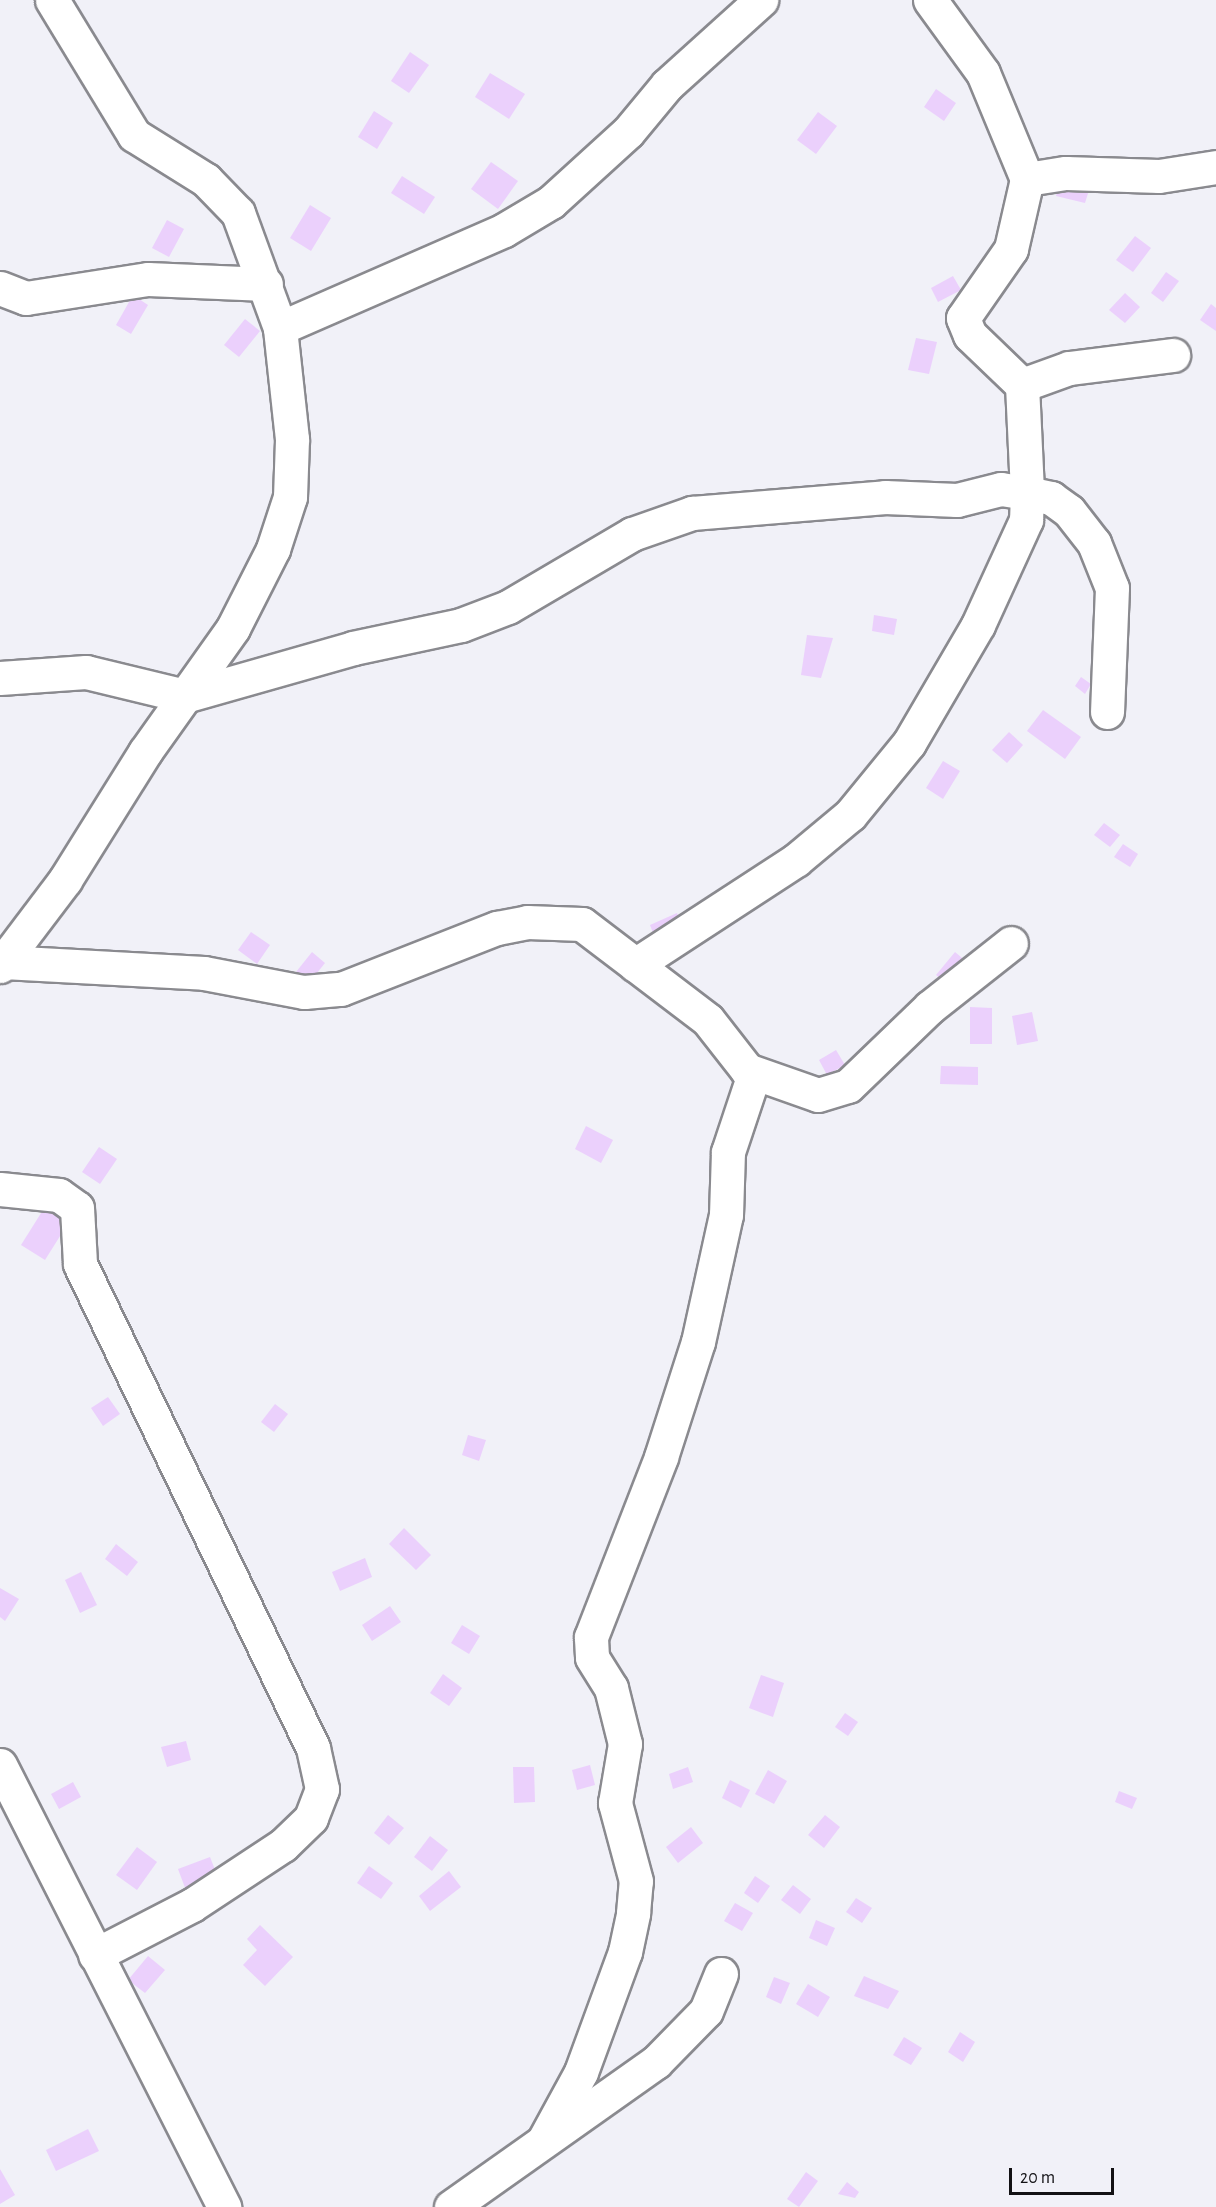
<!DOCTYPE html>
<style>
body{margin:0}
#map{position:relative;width:1216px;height:2207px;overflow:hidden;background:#f1f1f8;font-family:"Alegreya Sans",sans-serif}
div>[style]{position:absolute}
.building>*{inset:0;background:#ebd0fc}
.roads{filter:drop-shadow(2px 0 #8a8a8f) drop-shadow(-2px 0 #8a8a8f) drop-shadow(0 2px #8a8a8f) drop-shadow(0 -2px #8a8a8f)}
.minor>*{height:33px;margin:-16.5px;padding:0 16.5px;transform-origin:16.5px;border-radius:16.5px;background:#fff}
span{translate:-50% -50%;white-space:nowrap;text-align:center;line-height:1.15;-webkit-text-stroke:6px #f1f1f8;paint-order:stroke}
.scale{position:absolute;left:1009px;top:2168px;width:105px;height:27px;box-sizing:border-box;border:3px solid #121114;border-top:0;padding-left:8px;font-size:18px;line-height:21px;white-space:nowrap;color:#121114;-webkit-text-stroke:4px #f1f1f8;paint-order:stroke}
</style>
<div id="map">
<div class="building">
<i style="clip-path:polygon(410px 52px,429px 65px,409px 93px,391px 81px)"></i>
<i style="clip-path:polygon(490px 73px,525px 94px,509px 119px,475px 97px)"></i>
<i style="clip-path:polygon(936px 89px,956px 103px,944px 121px,924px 107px)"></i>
<i style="clip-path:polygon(374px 111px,393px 123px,377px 149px,358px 137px)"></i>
<i style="clip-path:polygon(818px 112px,837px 126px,816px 154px,797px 140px)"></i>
<i style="clip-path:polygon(491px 162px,518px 181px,498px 209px,471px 189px)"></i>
<i style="clip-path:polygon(402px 176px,435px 197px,424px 214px,391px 193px)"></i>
<i style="clip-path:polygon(1060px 179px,1090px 187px,1085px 203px,1056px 196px)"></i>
<i style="clip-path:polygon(310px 205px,331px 218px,311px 251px,290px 238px)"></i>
<i style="clip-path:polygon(167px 220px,184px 229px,169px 257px,152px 248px)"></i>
<i style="clip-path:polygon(1135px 236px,1151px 248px,1133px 272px,1116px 260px)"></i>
<i style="clip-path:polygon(1166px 272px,1179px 281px,1163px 302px,1151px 293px)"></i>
<i style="clip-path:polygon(953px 276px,961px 290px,938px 302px,931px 288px)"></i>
<i style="clip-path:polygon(1125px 293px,1140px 307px,1125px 323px,1109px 310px)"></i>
<i style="clip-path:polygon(133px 295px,148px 305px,131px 334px,116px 325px)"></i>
<i style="clip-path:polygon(1211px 304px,1216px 308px,1216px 331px,1200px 320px)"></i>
<i style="clip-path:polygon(245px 319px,260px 331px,239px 357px,224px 345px)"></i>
<i style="clip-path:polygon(916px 338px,937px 342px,929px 374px,908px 370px)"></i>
<i style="clip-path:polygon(874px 615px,897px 619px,894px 635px,872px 631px)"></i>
<i style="clip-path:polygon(807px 635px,833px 638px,821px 678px,801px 675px)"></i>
<i style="clip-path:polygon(1081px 677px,1091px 684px,1085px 694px,1075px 686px)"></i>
<i style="clip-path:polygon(1043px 710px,1081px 737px,1065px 759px,1027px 731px)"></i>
<i style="clip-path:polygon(1009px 732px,1023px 745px,1007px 763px,992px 750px)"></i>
<i style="clip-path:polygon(943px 761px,960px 771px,943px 799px,926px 788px)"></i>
<i style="clip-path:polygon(1104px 823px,1120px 835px,1110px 847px,1094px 835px)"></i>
<i style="clip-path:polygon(1123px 844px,1138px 854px,1130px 867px,1114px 857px)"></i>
<i style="clip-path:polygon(677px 913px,685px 931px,657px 943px,650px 925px)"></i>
<i style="clip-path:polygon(251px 932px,270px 945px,257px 964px,238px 950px)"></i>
<i style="clip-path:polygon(312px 952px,325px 963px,305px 988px,292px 977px)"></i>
<i style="clip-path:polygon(955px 952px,968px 963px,949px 986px,936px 975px)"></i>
<i style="clip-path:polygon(970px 1007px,992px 1008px,992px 1044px,970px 1044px)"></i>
<i style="clip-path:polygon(1032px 1012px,1038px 1041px,1017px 1045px,1012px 1016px)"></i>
<i style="clip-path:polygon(836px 1050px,845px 1065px,827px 1075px,819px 1060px)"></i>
<i style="clip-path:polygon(941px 1066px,978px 1067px,978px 1085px,940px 1084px)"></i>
<i style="clip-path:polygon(586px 1126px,613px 1140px,601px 1163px,575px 1149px)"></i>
<i style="clip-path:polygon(99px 1147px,117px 1159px,100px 1184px,82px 1172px)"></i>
<i style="clip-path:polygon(48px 1202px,72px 1217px,45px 1260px,21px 1245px)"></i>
<i style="clip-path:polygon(108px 1397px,120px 1414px,103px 1426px,91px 1408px)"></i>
<i style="clip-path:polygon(275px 1404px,288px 1414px,274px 1432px,261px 1422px)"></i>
<i style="clip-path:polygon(468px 1435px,486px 1440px,479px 1461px,462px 1455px)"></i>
<i style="clip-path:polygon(404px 1528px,431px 1555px,416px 1570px,389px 1544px)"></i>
<i style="clip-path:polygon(116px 1544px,138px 1562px,127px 1576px,105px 1559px)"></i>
<i style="clip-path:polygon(365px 1558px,372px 1577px,340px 1591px,332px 1572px)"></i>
<i style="clip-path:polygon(81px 1572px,97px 1605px,80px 1613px,65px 1580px)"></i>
<i style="clip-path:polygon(0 1588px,19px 1599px,5px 1621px,0 1617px)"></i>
<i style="clip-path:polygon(390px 1606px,401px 1622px,372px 1641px,362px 1625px)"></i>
<i style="clip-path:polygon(462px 1625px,480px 1636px,469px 1654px,451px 1643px)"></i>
<i style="clip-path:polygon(443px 1674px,462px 1688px,449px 1706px,430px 1693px)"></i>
<i style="clip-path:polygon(761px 1675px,784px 1683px,773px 1717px,749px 1708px)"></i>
<i style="clip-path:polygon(845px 1713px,858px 1722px,848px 1736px,835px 1727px)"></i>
<i style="clip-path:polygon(186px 1741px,191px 1760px,167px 1767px,161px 1747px)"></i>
<i style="clip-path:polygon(590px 1765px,595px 1785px,577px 1790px,572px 1770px)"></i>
<i style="clip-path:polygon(513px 1767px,534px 1767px,535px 1802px,514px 1803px)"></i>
<i style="clip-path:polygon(688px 1767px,693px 1782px,673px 1789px,669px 1774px)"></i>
<i style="clip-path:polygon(768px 1770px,787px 1781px,774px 1804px,755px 1794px)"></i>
<i style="clip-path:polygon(730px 1780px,750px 1790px,741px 1808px,722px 1798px)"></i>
<i style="clip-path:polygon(73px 1782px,81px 1797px,59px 1809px,51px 1794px)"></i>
<i style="clip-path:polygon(1119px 1791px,1137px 1798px,1132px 1809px,1115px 1802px)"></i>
<i style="clip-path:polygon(388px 1815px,404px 1828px,389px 1845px,374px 1833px)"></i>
<i style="clip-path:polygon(825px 1815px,840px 1827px,824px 1848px,808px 1835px)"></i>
<i style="clip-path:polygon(691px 1827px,703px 1843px,678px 1863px,666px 1847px)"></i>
<i style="clip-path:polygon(430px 1836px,448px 1850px,432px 1871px,414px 1857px)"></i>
<i style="clip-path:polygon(137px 1847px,157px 1862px,137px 1890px,116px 1875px)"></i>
<i style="clip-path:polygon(210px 1857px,219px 1880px,187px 1893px,178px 1869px)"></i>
<i style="clip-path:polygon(369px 1866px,393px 1883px,381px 1899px,357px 1883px)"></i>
<i style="clip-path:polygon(449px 1871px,461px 1887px,430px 1911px,419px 1896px)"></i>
<i style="clip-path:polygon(755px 1876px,770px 1886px,758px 1903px,744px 1893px)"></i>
<i style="clip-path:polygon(793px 1885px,811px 1899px,800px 1914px,781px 1900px)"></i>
<i style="clip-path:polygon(856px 1898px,872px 1908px,862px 1923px,846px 1912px)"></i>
<i style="clip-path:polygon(735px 1903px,753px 1913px,742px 1931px,724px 1921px)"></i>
<i style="clip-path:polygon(816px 1920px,835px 1928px,827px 1946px,809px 1938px)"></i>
<i style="clip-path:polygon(260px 1925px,293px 1957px,265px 1986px,243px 1965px,257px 1950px,247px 1939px)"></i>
<i style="clip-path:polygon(148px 1956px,165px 1970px,145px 1993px,128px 1980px)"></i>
<i style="clip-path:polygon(864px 1976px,899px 1991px,888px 2009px,854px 1996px)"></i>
<i style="clip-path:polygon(774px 1977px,790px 1983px,781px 2004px,766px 1997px)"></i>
<i style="clip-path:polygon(808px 1984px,830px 1997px,818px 2017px,796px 2004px)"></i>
<i style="clip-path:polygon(960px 2032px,975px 2042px,963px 2062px,948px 2052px)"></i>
<i style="clip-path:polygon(904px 2037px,922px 2048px,911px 2065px,893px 2055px)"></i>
<i style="clip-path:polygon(88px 2129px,99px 2151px,56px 2171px,46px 2150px)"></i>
<i style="clip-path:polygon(0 2169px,15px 2195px,0 2204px)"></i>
<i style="clip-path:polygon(806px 2172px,818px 2181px,799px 2207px,787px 2199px)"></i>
<i style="clip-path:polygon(847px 2182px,859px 2192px,855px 2198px,838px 2194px)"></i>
</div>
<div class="roads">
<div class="minor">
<i style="left:52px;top:0;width:158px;rotate:58.7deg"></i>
<i style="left:134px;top:135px;width:85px;rotate:32deg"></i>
<i style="left:206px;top:180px;width:46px;rotate:45.9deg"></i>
<i style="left:238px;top:213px;width:122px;rotate:69.9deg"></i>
<i style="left:930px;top:0;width:90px;rotate:54deg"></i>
<i style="left:983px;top:73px;width:115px;rotate:67.5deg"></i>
<i style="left:1027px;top:179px;width:39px;rotate:-9deg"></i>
<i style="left:1066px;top:173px;width:93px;rotate:1.8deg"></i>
<i style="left:1159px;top:176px;width:58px;rotate:-9deg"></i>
<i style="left:1027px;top:179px;width:72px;rotate:102.9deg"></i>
<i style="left:1011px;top:249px;width:84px;rotate:124.8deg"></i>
<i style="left:963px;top:318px;width:18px;rotate:68deg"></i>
<i style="left:970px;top:335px;width:72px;rotate:43.9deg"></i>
<i style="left:1022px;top:385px;width:50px;rotate:-19.9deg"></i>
<i style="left:1069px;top:368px;width:105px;rotate:-7.1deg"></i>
<i style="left:0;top:288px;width:28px;rotate:21deg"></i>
<i style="left:26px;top:298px;width:123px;rotate:-8.9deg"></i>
<i style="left:148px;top:279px;width:118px;rotate:2.4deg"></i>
<i style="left:1022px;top:385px;width:108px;rotate:87.3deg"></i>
<i style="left:1027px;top:493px;width:25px;rotate:12deg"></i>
<i style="left:1051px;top:498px;width:22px;rotate:36deg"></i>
<i style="left:1069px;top:511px;width:41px;rotate:52deg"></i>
<i style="left:1094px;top:543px;width:48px;rotate:68.2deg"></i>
<i style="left:1112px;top:588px;width:124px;rotate:92.3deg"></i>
<i style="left:0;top:678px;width:86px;rotate:-4deg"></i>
<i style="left:86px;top:672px;width:102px;rotate:13.6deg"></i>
<i style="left:185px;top:696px;width:175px;rotate:-15.9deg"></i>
<i style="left:353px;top:648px;width:110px;rotate:-12deg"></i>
<i style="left:461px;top:625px;width:50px;rotate:-21deg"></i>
<i style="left:508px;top:607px;width:144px;rotate:-30.5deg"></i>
<i style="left:632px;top:534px;width:64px;rotate:-19.3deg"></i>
<i style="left:692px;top:513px;width:194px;rotate:-4.7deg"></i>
<i style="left:885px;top:497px;width:72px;rotate:2.4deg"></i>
<i style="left:957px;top:500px;width:45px;rotate:-14deg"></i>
<i style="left:1001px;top:489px;width:26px;rotate:9deg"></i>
<i style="left:1027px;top:493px;width:27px;rotate:92deg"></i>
<i style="left:1026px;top:520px;width:115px;rotate:114.6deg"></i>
<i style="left:978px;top:625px;width:137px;rotate:120.3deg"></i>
<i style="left:909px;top:743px;width:93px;rotate:129.3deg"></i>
<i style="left:850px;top:815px;width:70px;rotate:140.2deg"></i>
<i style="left:796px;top:860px;width:192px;rotate:146.9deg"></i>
<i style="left:3px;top:962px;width:201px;rotate:3.1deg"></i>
<i style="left:204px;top:973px;width:102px;rotate:10.8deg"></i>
<i style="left:304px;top:992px;width:37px;rotate:-5deg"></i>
<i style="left:341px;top:989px;width:168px;rotate:-21.4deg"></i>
<i style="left:497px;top:928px;width:31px;rotate:-11deg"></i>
<i style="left:527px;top:922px;width:55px;rotate:2.1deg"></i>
<i style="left:582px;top:924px;width:158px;rotate:37.3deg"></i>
<i style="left:708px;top:1020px;width:63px;rotate:52deg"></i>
<i style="left:747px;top:1070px;width:75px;rotate:19.4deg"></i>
<i style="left:818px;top:1095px;width:31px;rotate:-17deg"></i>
<i style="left:848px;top:1086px;width:114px;rotate:-43.9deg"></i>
<i style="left:930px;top:1007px;width:103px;rotate:-38.3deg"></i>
<i style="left:0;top:966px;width:108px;rotate:-52.9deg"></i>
<i style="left:65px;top:880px;width:151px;rotate:-58deg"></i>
<i style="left:145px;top:752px;width:152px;rotate:-54.6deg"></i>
<i style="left:233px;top:628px;width:89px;rotate:-63.1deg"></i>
<i style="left:273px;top:549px;width:55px;rotate:-71.9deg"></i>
<i style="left:290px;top:497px;width:58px;rotate:-88deg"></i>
<i style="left:292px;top:439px;width:112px;rotate:-96.2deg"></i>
<i style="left:280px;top:328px;width:244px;rotate:-23.6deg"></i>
<i style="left:504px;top:230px;width:55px;rotate:-30.8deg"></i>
<i style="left:551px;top:202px;width:104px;rotate:-42.3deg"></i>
<i style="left:628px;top:132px;width:61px;rotate:-50.3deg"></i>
<i style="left:667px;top:85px;width:127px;rotate:-42.1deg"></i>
<i style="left:0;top:1189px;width:59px;rotate:5.8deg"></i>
<i style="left:59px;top:1195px;width:22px;rotate:36deg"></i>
<i style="left:77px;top:1208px;width:56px;rotate:86.9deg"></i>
<i style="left:80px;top:1264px;width:537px;rotate:64.29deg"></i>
<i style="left:313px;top:1748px;width:42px;rotate:77.6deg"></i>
<i style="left:322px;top:1789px;width:31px;rotate:111deg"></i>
<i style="left:311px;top:1818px;width:39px;rotate:136deg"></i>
<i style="left:283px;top:1845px;width:109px;rotate:146.6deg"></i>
<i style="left:192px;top:1905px;width:109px;rotate:152.7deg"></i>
<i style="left:0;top:1765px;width:496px;rotate:63.1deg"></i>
<i style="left:544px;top:2140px;width:77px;rotate:-61.4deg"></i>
<i style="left:581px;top:2072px;width:128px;rotate:-69.9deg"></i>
<i style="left:625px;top:1952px;width:40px;rotate:-78deg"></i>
<i style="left:633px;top:1913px;width:32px;rotate:-85deg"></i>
<i style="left:636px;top:1881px;width:81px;rotate:-105.1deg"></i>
<i style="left:615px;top:1803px;width:60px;rotate:-80.4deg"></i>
<i style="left:625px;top:1744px;width:58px;rotate:-104deg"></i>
<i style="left:611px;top:1688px;width:36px;rotate:-122deg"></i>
<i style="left:592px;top:1657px;width:20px;rotate:-93deg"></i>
<i style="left:591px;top:1637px;width:193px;rotate:-68.7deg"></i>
<i style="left:661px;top:1457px;width:121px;rotate:-72.2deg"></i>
<i style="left:698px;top:1342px;width:130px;rotate:-77.6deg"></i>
<i style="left:726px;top:1215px;width:63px;rotate:-88.2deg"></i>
<i style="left:728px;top:1152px;width:82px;rotate:-71.6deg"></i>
<i style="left:451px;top:2207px;width:251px;rotate:-35.3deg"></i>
<i style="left:656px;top:2062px;width:71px;rotate:-45.6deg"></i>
<i style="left:706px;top:2011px;width:40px;rotate:-68deg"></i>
</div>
</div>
<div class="scale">20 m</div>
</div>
